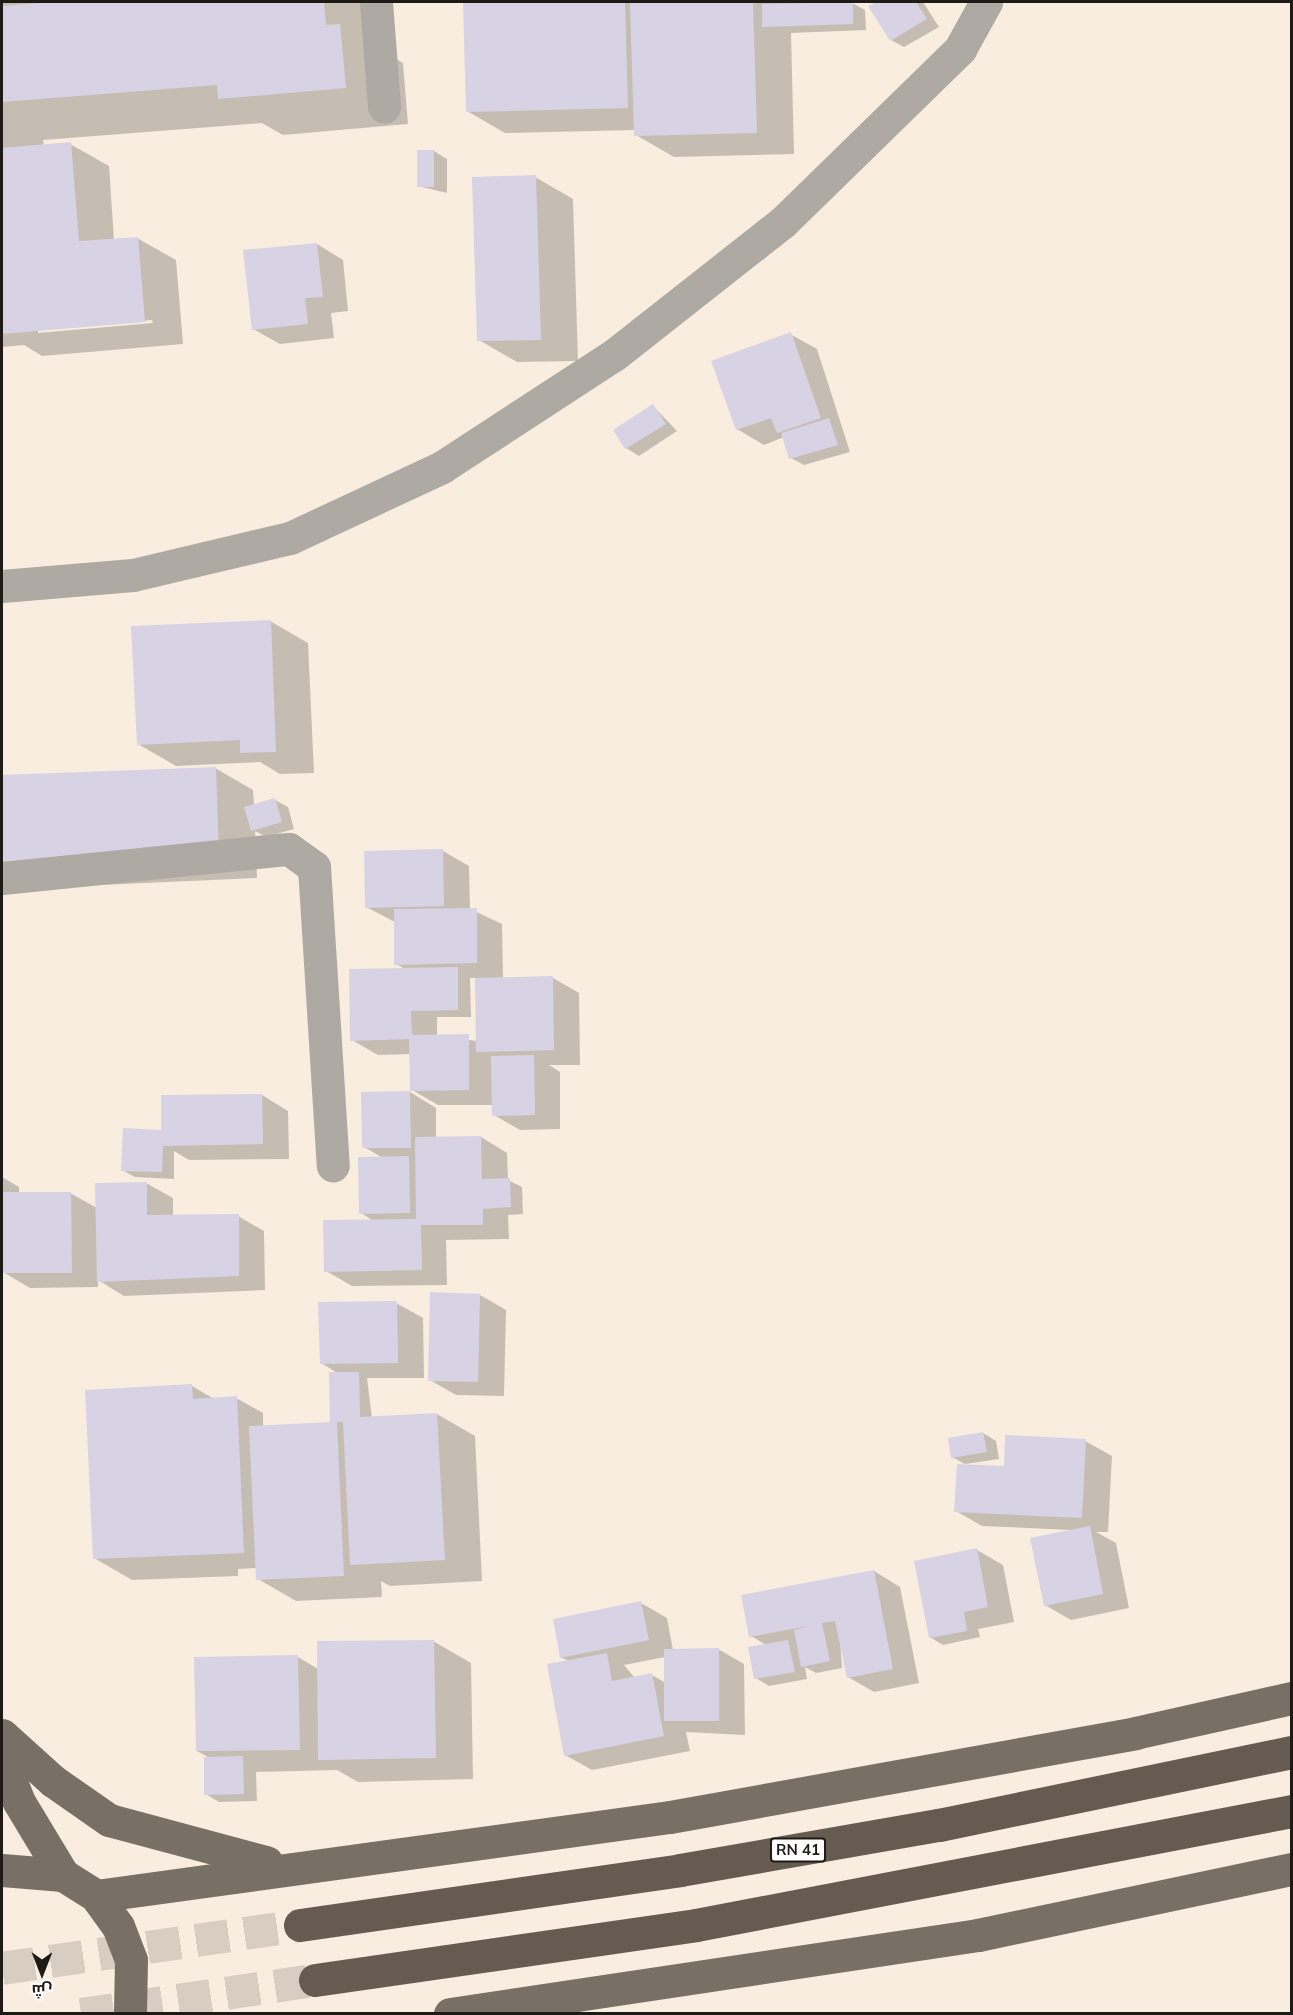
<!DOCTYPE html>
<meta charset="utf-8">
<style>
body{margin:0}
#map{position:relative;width:1293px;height:2015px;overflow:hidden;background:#f8eddf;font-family:Mulish,Cairo,sans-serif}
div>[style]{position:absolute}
.shadow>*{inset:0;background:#0003}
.building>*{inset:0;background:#d7d3e4}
.highway-tunnel>*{height:33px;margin-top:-16.5px;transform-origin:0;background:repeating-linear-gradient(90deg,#d7cdc1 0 33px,transparent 0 49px)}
.minor>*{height:33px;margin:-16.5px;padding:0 16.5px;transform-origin:16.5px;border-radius:16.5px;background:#aea9a3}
.major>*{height:33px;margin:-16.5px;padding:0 16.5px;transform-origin:16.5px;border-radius:16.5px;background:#787065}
.highway>*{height:33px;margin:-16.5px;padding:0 16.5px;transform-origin:16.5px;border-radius:16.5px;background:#655b50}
span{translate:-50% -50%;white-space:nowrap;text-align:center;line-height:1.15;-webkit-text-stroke:4.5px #fff;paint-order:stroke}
.shield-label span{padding:2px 4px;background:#fff;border:2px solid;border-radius:4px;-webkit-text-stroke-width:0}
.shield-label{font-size:15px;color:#1e1a15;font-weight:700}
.frame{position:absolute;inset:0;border:3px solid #1e1a15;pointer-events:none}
.north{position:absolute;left:12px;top:1943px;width:60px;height:60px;-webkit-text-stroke:4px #fff;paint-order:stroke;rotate:180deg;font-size:16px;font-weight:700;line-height:24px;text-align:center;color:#1e1a15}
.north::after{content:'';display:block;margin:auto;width:21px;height:27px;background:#1e1a15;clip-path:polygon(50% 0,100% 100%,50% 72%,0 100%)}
</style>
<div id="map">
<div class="shadow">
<i style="clip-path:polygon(evenodd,2px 2px,361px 2px,388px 54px,403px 63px,408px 124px,283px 135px,262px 123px,43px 140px,44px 146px,70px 144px,109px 166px,114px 240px,137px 238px,176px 260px,183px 344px,42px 356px,24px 345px,2px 347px,2px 2px,152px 320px,153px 323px,38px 333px,38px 330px,152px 320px)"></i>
<i style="clip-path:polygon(464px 2px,852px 3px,865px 10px,866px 30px,791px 33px,794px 154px,674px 157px,636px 135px,635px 130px,505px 133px,467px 111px)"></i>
<i style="clip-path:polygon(878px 2px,923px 2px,939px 27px,904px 47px,891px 40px,871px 6px)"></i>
<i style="clip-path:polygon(434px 151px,447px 159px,447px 193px,418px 186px)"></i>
<i style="clip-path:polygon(535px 177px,573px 199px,578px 361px,517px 362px,479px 340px)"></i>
<i style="clip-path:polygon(317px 244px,343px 260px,348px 311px,331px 313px,334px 338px,280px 344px,253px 329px)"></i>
<i style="clip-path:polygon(790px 334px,817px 349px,850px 452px,804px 465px,791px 458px,784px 437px,764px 445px,737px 429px)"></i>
<i style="clip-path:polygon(653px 406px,677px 431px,639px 456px,626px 448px)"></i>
<i style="clip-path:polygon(270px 621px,308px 643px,314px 773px,280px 774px,260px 762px,176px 766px,138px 744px)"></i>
<i style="clip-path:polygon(215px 768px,253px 790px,254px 806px,275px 800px,288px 807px,294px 829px,266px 837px,255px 831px,257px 878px,35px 888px,2px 868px,2px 777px)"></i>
<i style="clip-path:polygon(evenodd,443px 851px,469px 866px,470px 909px,502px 924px,503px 979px,553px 978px,579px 993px,580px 1065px,549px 1065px,560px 1072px,560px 1129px,520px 1130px,494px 1115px,494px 1105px,438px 1105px,412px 1090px,411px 1054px,378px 1055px,352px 1040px,405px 969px,396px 964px,395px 922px,366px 907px,443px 851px,470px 978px,476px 978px,477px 1041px,437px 1036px,437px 1017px,471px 1017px,470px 978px)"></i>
<i style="clip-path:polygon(410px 1092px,436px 1108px,436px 1138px,481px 1137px,507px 1153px,508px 1180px,522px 1187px,523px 1214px,508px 1215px,509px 1239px,446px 1240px,447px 1285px,352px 1286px,326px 1271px,374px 1221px,361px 1213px,383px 1158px,364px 1147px)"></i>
<i style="clip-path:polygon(262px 1095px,288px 1111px,289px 1159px,189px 1160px,174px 1151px,174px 1179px,135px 1177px,122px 1170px,163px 1131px)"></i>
<i style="clip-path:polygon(2px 1177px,19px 1187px,19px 1194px,70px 1193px,97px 1208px,146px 1183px,173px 1198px,173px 1217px,238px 1216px,264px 1231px,265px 1290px,124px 1296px,98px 1280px,98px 1287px,30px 1288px,3px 1272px)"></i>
<i style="clip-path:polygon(480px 1295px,506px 1310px,504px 1396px,456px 1395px,430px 1380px)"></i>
<i style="clip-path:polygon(396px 1303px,423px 1318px,424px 1378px,367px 1378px,372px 1418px,437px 1414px,475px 1436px,482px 1581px,390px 1586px,381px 1581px,382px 1597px,296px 1601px,258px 1579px,257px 1568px,238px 1569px,238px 1576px,132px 1580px,94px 1558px,192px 1386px,214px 1399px,236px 1398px,263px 1413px,263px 1426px,331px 1423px,339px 1374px,321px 1363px)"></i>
<i style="clip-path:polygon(983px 1433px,996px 1441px,999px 1459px,965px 1464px,952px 1457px)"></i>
<i style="clip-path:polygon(1085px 1441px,1112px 1456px,1108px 1532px,1096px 1532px,1116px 1543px,1129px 1608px,1071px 1620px,1045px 1605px,1071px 1530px,982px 1526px,956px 1511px,1005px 1468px)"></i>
<i style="clip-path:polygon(977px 1550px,1003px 1565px,1014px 1622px,978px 1629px,980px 1637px,943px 1645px,930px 1637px)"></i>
<i style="clip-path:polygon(874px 1571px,900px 1587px,919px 1683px,874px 1692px,848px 1677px,840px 1639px,842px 1668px,816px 1673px,805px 1667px,807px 1679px,769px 1686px,756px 1678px,766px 1645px,751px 1636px)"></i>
<i style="clip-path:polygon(evenodd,641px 1603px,667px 1618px,673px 1650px,718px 1649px,744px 1664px,745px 1735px,686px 1732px,690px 1751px,592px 1770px,565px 1755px,570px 1662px,561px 1657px,641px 1603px,665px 1657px,666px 1683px,652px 1675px,635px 1678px,624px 1665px,665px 1657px)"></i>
<i style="clip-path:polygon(433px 1641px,471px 1663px,473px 1779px,358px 1782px,337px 1770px,256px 1772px,257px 1801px,219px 1802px,206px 1794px,210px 1758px,197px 1751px,196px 1658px,298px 1657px,318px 1669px)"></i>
</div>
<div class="building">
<i style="clip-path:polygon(54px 2px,324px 2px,326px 25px,340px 24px,346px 88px,218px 99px,217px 85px,2px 102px,2px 6px)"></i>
<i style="clip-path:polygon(463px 2px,625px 2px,628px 108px,466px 112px)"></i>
<i style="clip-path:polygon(630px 2px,753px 2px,757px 133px,634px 136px)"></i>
<i style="clip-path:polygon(853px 2px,853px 24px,762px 27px,762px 4px)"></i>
<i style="clip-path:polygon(876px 2px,916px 2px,927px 19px,890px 41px,868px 6px)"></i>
<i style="clip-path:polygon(71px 142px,79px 241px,138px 237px,145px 322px,2px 334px,2px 148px)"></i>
<i style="clip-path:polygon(417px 150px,434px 150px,434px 187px,417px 187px)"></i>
<i style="clip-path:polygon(536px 175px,541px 340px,477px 341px,472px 177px)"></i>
<i style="clip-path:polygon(317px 243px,323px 297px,305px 298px,308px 324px,252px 330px,243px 250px)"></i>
<i style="clip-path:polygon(791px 332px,821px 418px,777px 433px,771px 418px,736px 430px,711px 361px)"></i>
<i style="clip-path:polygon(653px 404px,666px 424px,625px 449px,613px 430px)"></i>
<i style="clip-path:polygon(829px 418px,838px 445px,789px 459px,781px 433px)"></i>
<i style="clip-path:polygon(271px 620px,276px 752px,240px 753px,240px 740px,137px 745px,131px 626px)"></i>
<i style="clip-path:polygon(216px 767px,219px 857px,2px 866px,2px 775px)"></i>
<i style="clip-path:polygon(275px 798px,282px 822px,251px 831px,244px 807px)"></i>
<i style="clip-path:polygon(443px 849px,444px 906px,365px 908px,364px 851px)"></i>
<i style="clip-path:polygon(477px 908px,477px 963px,394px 965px,394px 909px)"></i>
<i style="clip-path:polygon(458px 967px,458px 1010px,411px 1011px,412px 1035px,469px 1034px,469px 1090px,410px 1091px,409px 1039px,350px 1041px,349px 969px)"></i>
<i style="clip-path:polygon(553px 976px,554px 1050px,476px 1052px,475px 978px)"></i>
<i style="clip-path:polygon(534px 1055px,535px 1115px,492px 1116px,491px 1056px)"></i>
<i style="clip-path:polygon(410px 1091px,411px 1148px,362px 1148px,361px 1092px)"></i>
<i style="clip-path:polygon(262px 1094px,263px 1144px,163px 1146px,162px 1172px,121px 1171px,123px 1128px,161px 1130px,161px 1095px)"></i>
<i style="clip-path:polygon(481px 1136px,482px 1179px,510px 1178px,511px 1207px,483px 1209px,483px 1225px,421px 1225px,422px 1270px,324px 1272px,323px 1220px,416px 1219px,415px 1137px)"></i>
<i style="clip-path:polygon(409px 1156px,410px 1213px,359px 1214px,358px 1157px)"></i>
<i style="clip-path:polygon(147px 1182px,147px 1215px,239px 1214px,239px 1276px,97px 1282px,95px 1183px)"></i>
<i style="clip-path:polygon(2px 1192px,71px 1192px,72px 1273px,2px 1273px)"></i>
<i style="clip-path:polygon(430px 1292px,480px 1294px,478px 1382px,428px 1381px)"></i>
<i style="clip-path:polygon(397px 1301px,398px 1363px,320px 1364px,318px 1302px)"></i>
<i style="clip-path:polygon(329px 1372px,359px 1372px,360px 1417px,437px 1413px,445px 1560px,350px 1565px,343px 1422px,337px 1422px,344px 1576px,256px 1580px,249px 1426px,330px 1422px)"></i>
<i style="clip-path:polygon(192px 1384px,193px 1399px,237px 1396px,244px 1553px,93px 1559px,85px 1390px)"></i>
<i style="clip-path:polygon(983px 1432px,987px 1452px,951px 1458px,948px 1438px)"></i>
<i style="clip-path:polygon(1005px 1435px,1086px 1439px,1082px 1518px,954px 1512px,957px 1464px,1004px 1466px)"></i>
<i style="clip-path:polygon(1090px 1526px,1103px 1594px,1044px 1606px,1030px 1538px)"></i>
<i style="clip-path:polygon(977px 1548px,988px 1607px,964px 1612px,967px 1631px,929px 1638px,914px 1561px)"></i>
<i style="clip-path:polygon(874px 1570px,893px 1669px,847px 1678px,835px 1621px,822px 1623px,830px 1661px,801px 1667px,794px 1630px,809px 1626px,749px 1637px,741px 1595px)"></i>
<i style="clip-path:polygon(641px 1601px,649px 1640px,560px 1658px,553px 1619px)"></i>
<i style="clip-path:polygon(434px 1640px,436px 1758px,318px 1760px,317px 1641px)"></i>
<i style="clip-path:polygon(788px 1640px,795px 1672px,754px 1679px,748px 1647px)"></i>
<i style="clip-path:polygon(719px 1648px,719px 1721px,664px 1721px,664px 1649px)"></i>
<i style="clip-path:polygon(607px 1653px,612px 1681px,652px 1673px,664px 1736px,564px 1756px,547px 1664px)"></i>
<i style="clip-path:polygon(298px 1655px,300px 1750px,196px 1751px,194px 1657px)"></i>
<i style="clip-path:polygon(243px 1756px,244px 1794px,204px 1795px,204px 1757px)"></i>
</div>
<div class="highway-tunnel">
<i style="left:2px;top:1968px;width:301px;rotate:-8.2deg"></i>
<i style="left:81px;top:2014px;width:236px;rotate:-8.3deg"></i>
</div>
<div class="minor">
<i style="left:376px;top:2px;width:105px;rotate:85.6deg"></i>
<i style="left:2px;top:586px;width:131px;rotate:-4.8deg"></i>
<i style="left:133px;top:575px;width:161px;rotate:-13.3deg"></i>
<i style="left:290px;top:538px;width:168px;rotate:-25deg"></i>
<i style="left:442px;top:467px;width:205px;rotate:-33.1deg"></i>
<i style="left:614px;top:355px;width:215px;rotate:-38.2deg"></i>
<i style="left:783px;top:222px;width:248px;rotate:-44.3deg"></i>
<i style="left:960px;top:49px;width:54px;rotate:-61deg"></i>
<i style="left:2px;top:878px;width:288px;rotate:-5.8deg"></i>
<i style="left:289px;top:849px;width:31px;rotate:36deg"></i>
<i style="left:314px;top:867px;width:299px;rotate:86.4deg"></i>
</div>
<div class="major">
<i style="left:2px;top:1735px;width:69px;rotate:42deg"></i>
<i style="left:53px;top:1781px;width:68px;rotate:34.9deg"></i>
<i style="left:109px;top:1820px;width:163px;rotate:15deg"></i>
<i style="left:2px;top:1759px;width:46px;rotate:68.4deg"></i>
<i style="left:19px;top:1802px;width:85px;rotate:58.9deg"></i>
<i style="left:2px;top:1870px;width:61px;rotate:4.7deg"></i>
<i style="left:63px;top:1875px;width:39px;rotate:32deg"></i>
<i style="left:96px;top:1896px;width:37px;rotate:54deg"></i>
<i style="left:118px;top:1926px;width:36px;rotate:69deg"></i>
<i style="left:131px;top:1960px;width:54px;rotate:91.1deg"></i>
<i style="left:96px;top:1896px;width:579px;rotate:-7.84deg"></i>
<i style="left:670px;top:1817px;width:473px;rotate:-10.2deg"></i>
<i style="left:1135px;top:1733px;width:161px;rotate:-12.6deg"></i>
<i style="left:450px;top:2014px;width:534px;rotate:-8.51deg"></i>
<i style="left:978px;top:1935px;width:321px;rotate:-11.9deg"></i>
</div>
<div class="highway">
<i style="left:300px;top:1925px;width:384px;rotate:-8.2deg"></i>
<i style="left:680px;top:1870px;width:263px;rotate:-9.9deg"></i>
<i style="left:939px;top:1825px;width:360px;rotate:-11.7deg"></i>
<i style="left:315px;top:1980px;width:385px;rotate:-8.2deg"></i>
<i style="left:696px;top:1925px;width:607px;rotate:-10.83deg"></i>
</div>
<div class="shield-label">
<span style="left:798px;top:1850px">RN 41</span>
</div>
<div class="frame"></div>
<div class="north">ش</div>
</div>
